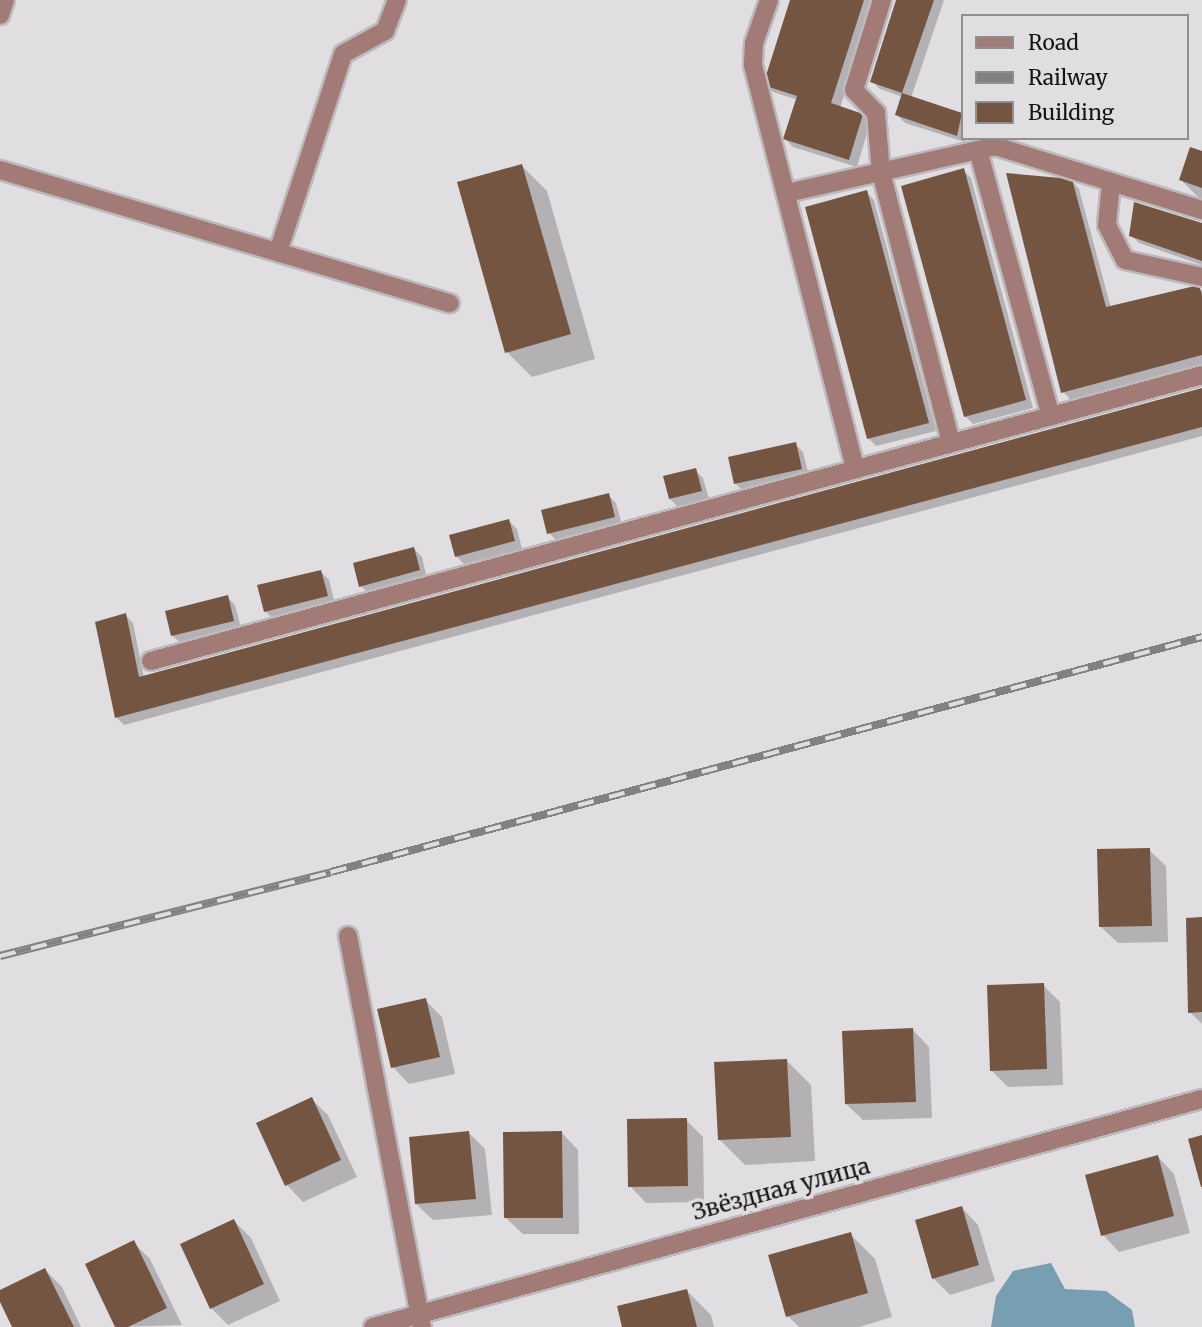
<!DOCTYPE html>
<meta charset="utf-8">
<style>
body{margin:0}
#map{position:relative;width:1202px;height:1327px;overflow:hidden;background:#e0dee1;font-family:Merriweather,serif}
div>[style]{position:absolute}
.water>*{inset:0;background:#779fb1}
.shadow>*{inset:0;background:#0003}
.building>*{inset:0;background:#745542}
.roads{filter:drop-shadow(2px 0 #bcbabc) drop-shadow(-2px 0 #bcbabc) drop-shadow(0 2px #bcbabc) drop-shadow(0 -2px #bcbabc)}
.service>*{height:18px;margin:-9px;padding:0 9px;transform-origin:9px;border-radius:9px;background:#a27b76}
.minor>*{height:18px;margin:-9px;padding:0 9px;transform-origin:9px;border-radius:9px;background:#a27b76}
.rail>*{height:8px;margin-top:-4px;transform-origin:0;background:repeating-linear-gradient(90deg,#e0dee1 0 16px,#828083 0 32px);box-sizing:border-box;border-block:2px solid #828083}
span{translate:-50% -50%;white-space:nowrap;text-align:center;line-height:1.15;-webkit-text-stroke:7px #e0dee1;paint-order:stroke}
.street-label{font-size:23px;color:#161516}
.legend{position:absolute;left:961px;top:14px;width:228px;height:126px;box-sizing:border-box;background:#e0dee1;border:2px solid #8f8e90;margin:0;padding:9px 12px;list-style:none;font-size:21px;color:#161516}
.legend li{display:flex;align-items:center;gap:14px;height:35px}
.legend b{width:35px;border:2px solid #8f8e90}
</style>
<div id="map">
<div class="water">
<i style="clip-path:polygon(1051px 1263px,1065px 1289px,1106px 1291px,1132px 1310px,1135px 1327px,991px 1327px,996px 1296px,1013px 1271px)"></i>
</div>
<div class="shadow">
<i style="clip-path:polygon(792px 0,874px 0,840px 108px,862px 115px,870px 123px,857px 167px,793px 147px,785px 139px,798px 100px,773px 92px,765px 84px)"></i>
<i style="clip-path:polygon(898px 0,944px 0,911px 98px,962px 114px,962px 138px,967px 138px,965px 142px,905px 123px,897px 115px,903px 97px,880px 89px,872px 81px)"></i>
<i style="clip-path:polygon(1202px 153px,1202px 201px,1181px 180px)"></i>
<i style="clip-path:polygon(522px 166px,547px 191px,595px 359px,532px 377px,507px 352px)"></i>
<i style="clip-path:polygon(963px 170px,971px 178px,1033px 408px,973px 424px,965px 416px)"></i>
<i style="clip-path:polygon(1071px 180px,1079px 189px,1111px 308px,1198px 287px,1202px 291px,1202px 365px,1071px 400px,1063px 392px)"></i>
<i style="clip-path:polygon(866px 192px,874px 200px,936px 431px,876px 446px,868px 438px)"></i>
<i style="clip-path:polygon(1202px 225px,1202px 265px,1139px 243px,1131px 235px)"></i>
<i style="clip-path:polygon(1202px 390px,1202px 436px,124px 725px,116px 717px,125px 615px,133px 623px,144px 678px)"></i>
<i style="clip-path:polygon(795px 444px,803px 452px,809px 476px,743px 491px,735px 483px)"></i>
<i style="clip-path:polygon(695px 470px,703px 478px,709px 499px,678px 507px,670px 499px)"></i>
<i style="clip-path:polygon(608px 495px,616px 503px,622px 525px,557px 541px,549px 533px)"></i>
<i style="clip-path:polygon(509px 521px,517px 529px,522px 549px,464px 564px,456px 556px)"></i>
<i style="clip-path:polygon(414px 549px,422px 557px,427px 578px,369px 594px,361px 586px)"></i>
<i style="clip-path:polygon(321px 572px,329px 580px,335px 604px,273px 619px,265px 611px)"></i>
<i style="clip-path:polygon(227px 597px,235px 605px,241px 628px,180px 643px,172px 635px)"></i>
<i style="clip-path:polygon(1149px 850px,1166px 866px,1168px 942px,1118px 943px,1101px 927px)"></i>
<i style="clip-path:polygon(1202px 919px,1202px 1024px,1190px 1012px)"></i>
<i style="clip-path:polygon(1043px 985px,1060px 1002px,1063px 1085px,1008px 1087px,992px 1071px)"></i>
<i style="clip-path:polygon(425px 1000px,442px 1017px,455px 1074px,409px 1084px,393px 1067px)"></i>
<i style="clip-path:polygon(913px 1030px,929px 1047px,932px 1118px,863px 1120px,846px 1104px)"></i>
<i style="clip-path:polygon(786px 1060px,811px 1085px,815px 1161px,745px 1165px,720px 1140px)"></i>
<i style="clip-path:polygon(311px 1099px,328px 1115px,357px 1177px,303px 1202px,287px 1185px)"></i>
<i style="clip-path:polygon(686px 1120px,703px 1137px,704px 1202px,646px 1203px,630px 1186px)"></i>
<i style="clip-path:polygon(469px 1133px,485px 1149px,492px 1215px,433px 1220px,416px 1204px)"></i>
<i style="clip-path:polygon(562px 1133px,578px 1150px,579px 1234px,523px 1234px,506px 1218px)"></i>
<i style="clip-path:polygon(1158px 1157px,1174px 1174px,1190px 1233px,1119px 1252px,1103px 1235px)"></i>
<i style="clip-path:polygon(962px 1208px,978px 1225px,995px 1281px,950px 1295px,933px 1278px)"></i>
<i style="clip-path:polygon(234px 1221px,251px 1238px,280px 1301px,228px 1325px,211px 1308px)"></i>
<i style="clip-path:polygon(850px 1234px,875px 1259px,892px 1317px,859px 1327px,799px 1327px,788px 1316px)"></i>
<i style="clip-path:polygon(133px 1242px,150px 1259px,182px 1325px,117px 1327px)"></i>
<i style="clip-path:polygon(45px 1270px,62px 1287px,81px 1327px,14px 1327px,0 1292px)"></i>
<i style="clip-path:polygon(687px 1291px,711px 1315px,714px 1327px,624px 1327px)"></i>
</div>
<div class="building">
<i style="clip-path:polygon(790px 0,864px 0,831px 103px,863px 114px,849px 160px,783px 139px,797px 96px,763px 85px)"></i>
<i style="clip-path:polygon(896px 0,934px 0,902px 93px,870px 82px)"></i>
<i style="clip-path:polygon(902px 93px,962px 113px,957px 136px,895px 115px)"></i>
<i style="clip-path:polygon(1190px 147px,1202px 151px,1202px 188px,1179px 180px)"></i>
<i style="clip-path:polygon(522px 164px,571px 334px,505px 353px,457px 182px)"></i>
<i style="clip-path:polygon(964px 168px,1026px 400px,964px 417px,901px 186px)"></i>
<i style="clip-path:polygon(1006px 173px,1072px 179px,1106px 307px,1199px 285px,1202px 295px,1202px 355px,1061px 393px)"></i>
<i style="clip-path:polygon(867px 190px,929px 423px,867px 439px,805px 207px)"></i>
<i style="clip-path:polygon(1134px 202px,1202px 223px,1202px 261px,1129px 236px)"></i>
<i style="clip-path:polygon(1202px 388px,1202px 427px,115px 718px,95px 622px,126px 613px,139px 677px)"></i>
<i style="clip-path:polygon(796px 442px,802px 469px,734px 484px,728px 457px)"></i>
<i style="clip-path:polygon(696px 468px,702px 491px,669px 499px,663px 476px)"></i>
<i style="clip-path:polygon(609px 493px,615px 517px,547px 534px,541px 510px)"></i>
<i style="clip-path:polygon(509px 519px,515px 541px,455px 557px,449px 535px)"></i>
<i style="clip-path:polygon(414px 547px,420px 570px,359px 587px,353px 563px)"></i>
<i style="clip-path:polygon(321px 570px,328px 596px,264px 612px,257px 585px)"></i>
<i style="clip-path:polygon(228px 595px,234px 621px,171px 636px,165px 611px)"></i>
<i style="clip-path:polygon(1150px 848px,1152px 926px,1099px 927px,1097px 849px)"></i>
<i style="clip-path:polygon(1202px 917px,1202px 1012px,1188px 1013px,1186px 918px)"></i>
<i style="clip-path:polygon(1044px 983px,1047px 1069px,990px 1071px,987px 985px)"></i>
<i style="clip-path:polygon(426px 998px,440px 1057px,391px 1068px,377px 1009px)"></i>
<i style="clip-path:polygon(913px 1028px,916px 1102px,845px 1104px,842px 1031px)"></i>
<i style="clip-path:polygon(787px 1059px,791px 1137px,718px 1140px,714px 1062px)"></i>
<i style="clip-path:polygon(312px 1097px,341px 1160px,285px 1186px,256px 1123px)"></i>
<i style="clip-path:polygon(687px 1118px,688px 1186px,628px 1187px,627px 1119px)"></i>
<i style="clip-path:polygon(469px 1131px,476px 1199px,415px 1204px,409px 1137px)"></i>
<i style="clip-path:polygon(562px 1131px,563px 1218px,504px 1218px,503px 1132px)"></i>
<i style="clip-path:polygon(1202px 1135px,1202px 1187px,1201px 1187px,1188px 1139px)"></i>
<i style="clip-path:polygon(1158px 1155px,1174px 1216px,1101px 1236px,1085px 1175px)"></i>
<i style="clip-path:polygon(962px 1206px,979px 1265px,932px 1279px,915px 1220px)"></i>
<i style="clip-path:polygon(234px 1219px,264px 1284px,210px 1309px,180px 1244px)"></i>
<i style="clip-path:polygon(851px 1232px,868px 1293px,786px 1317px,768px 1255px)"></i>
<i style="clip-path:polygon(134px 1240px,167px 1308px,128px 1327px,115px 1327px,85px 1264px)"></i>
<i style="clip-path:polygon(45px 1268px,74px 1327px,12px 1327px,0 1302px,0 1290px)"></i>
<i style="clip-path:polygon(687px 1289px,697px 1327px,622px 1327px,617px 1306px)"></i>
</div>
<div class="roads">
<div class="service">
<i style="left:769px;top:0;width:46px;rotate:109.2deg"></i>
<i style="left:754px;top:43px;width:22px;rotate:93deg"></i>
<i style="left:753px;top:65px;width:417px;rotate:75.8deg"></i>
<i style="left:882px;top:0;width:94px;rotate:107.3deg"></i>
<i style="left:854px;top:90px;width:32px;rotate:46deg"></i>
<i style="left:876px;top:113px;width:59px;rotate:85.2deg"></i>
<i style="left:881px;top:172px;width:280px;rotate:75.5deg"></i>
<i style="left:0;top:15px;width:16px;rotate:-72deg"></i>
<i style="left:978px;top:150px;width:276px;rotate:74.7deg"></i>
<i style="left:0;top:170px;width:469px;rotate:16.5deg"></i>
<i style="left:1111px;top:182px;width:43px;rotate:95.3deg"></i>
<i style="left:1107px;top:225px;width:39px;rotate:63deg"></i>
<i style="left:1125px;top:260px;width:79px;rotate:12.4deg"></i>
<i style="left:787px;top:193px;width:213px;rotate:-12.7deg"></i>
<i style="left:995px;top:146px;width:217px;rotate:17.2deg"></i>
<i style="left:278px;top:252px;width:208px;rotate:-71.8deg"></i>
<i style="left:343px;top:54px;width:48px;rotate:-28.7deg"></i>
<i style="left:385px;top:31px;width:33px;rotate:-69deg"></i>
<i style="left:151px;top:661px;width:1089px;rotate:-15.22deg"></i>
</div>
<div class="minor">
<i style="left:348px;top:936px;width:398px;rotate:79.3deg"></i>
<i style="left:373px;top:1327px;width:860px;rotate:-15.38deg"></i>
</div>
</div>
<div class="rail">
<i style="left:0;top:956px;width:341px;rotate:-14.2deg"></i>
<i style="left:331px;top:872px;width:902px;rotate:-15.1deg"></i>
</div>
<div class="street-label">
<span style="left:781px;top:1189px;rotate:-15deg">Звёздная улица</span>
</div>
<ul class="legend">
<li><b style="height:9px;background:#a27b76"></b>Road</li>
<li><b style="height:9px;background:#828083"></b>Railway</li>
<li><b style="height:19px;background:#745542"></b>Building</li>
</ul>
</div>
